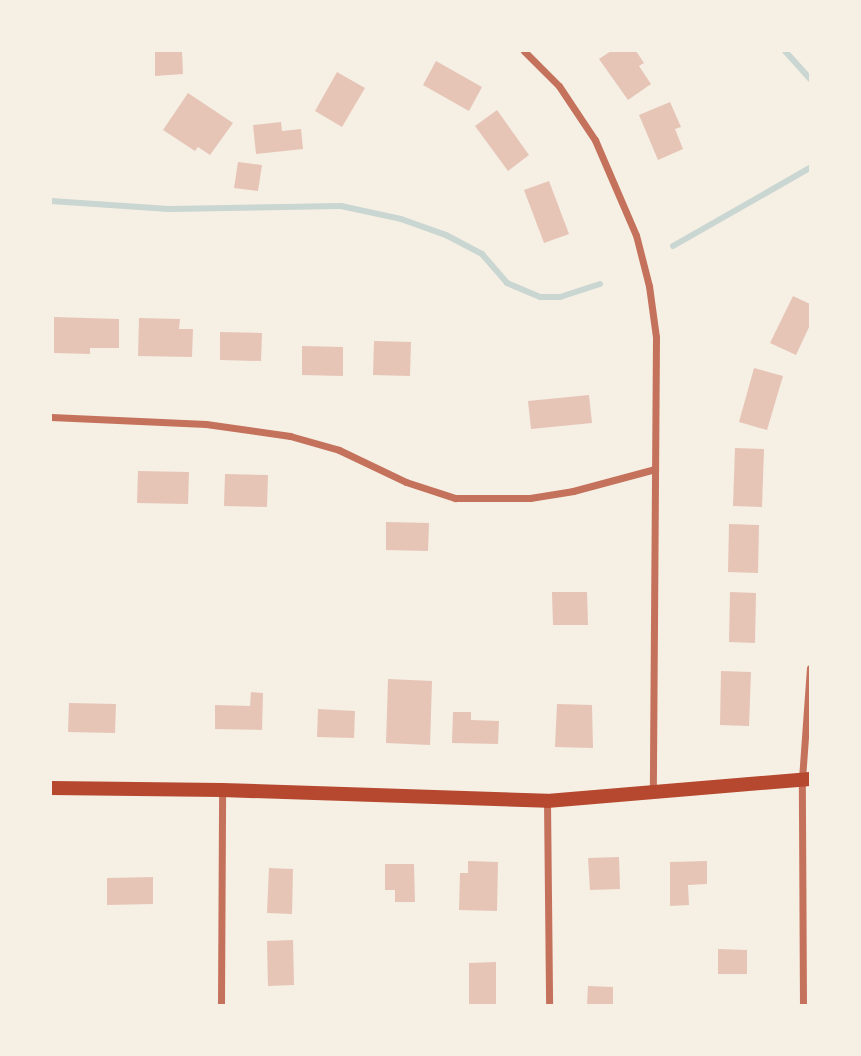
<!DOCTYPE html>
<style>
body{margin:0}
#map{position:relative;width:861px;height:1056px;overflow:hidden;background:#f6efe4;font-family:Karla,sans-serif}
div>[style]{position:absolute}
.stream>*{height:6px;margin:-3px;padding:0 3px;transform-origin:3px;border-radius:3px;background:#c9d6d2}
.building>*{inset:0;background:#e6c5b7}
.minor>*{height:7px;margin:-3.5px;padding:0 3.5px;transform-origin:3.5px;border-radius:3.5px;background:#c5725c}
.secondary>*{height:14px;margin:-7px;padding:0 7px;transform-origin:7px;border-radius:7px;background:#b5482f}
span{translate:-50% -50%;white-space:nowrap;text-align:center;line-height:1.15;-webkit-text-stroke:6px #f6efe4;paint-order:stroke}
.frame{position:absolute;inset:0;border:52px solid #f6efe4;pointer-events:none}
</style>
<div id="map">
<div class="stream">
<i style="left:785px;top:51px;width:38px;rotate:48deg"></i>
<i style="left:51px;top:201px;width:118px;rotate:3.9deg"></i>
<i style="left:169px;top:209px;width:172px;rotate:-1deg"></i>
<i style="left:341px;top:206px;width:61px;rotate:12.2deg"></i>
<i style="left:401px;top:219px;width:48px;rotate:19.6deg"></i>
<i style="left:446px;top:235px;width:41px;rotate:27.8deg"></i>
<i style="left:482px;top:254px;width:38px;rotate:49deg"></i>
<i style="left:507px;top:283px;width:36px;rotate:23deg"></i>
<i style="left:540px;top:297px;width:20px"></i>
<i style="left:560px;top:297px;width:42px;rotate:-18deg"></i>
<i style="left:673px;top:246px;width:158px;rotate:-29.7deg"></i>
</div>
<div class="building">
<i style="clip-path:polygon(155px 51px,182px 51px,183px 74px,155px 76px)"></i>
<i style="clip-path:polygon(611px 51px,636px 51px,644px 63px,639px 66px,651px 84px,628px 100px,599px 59px)"></i>
<i style="clip-path:polygon(436px 61px,482px 87px,469px 111px,423px 85px)"></i>
<i style="clip-path:polygon(337px 72px,365px 88px,342px 127px,315px 111px)"></i>
<i style="clip-path:polygon(188px 93px,233px 123px,210px 155px,198px 147px,195px 151px,163px 130px)"></i>
<i style="clip-path:polygon(670px 102px,681px 127px,675px 129px,683px 149px,658px 160px,639px 115px)"></i>
<i style="clip-path:polygon(497px 110px,529px 155px,508px 171px,475px 126px)"></i>
<i style="clip-path:polygon(281px 122px,282px 131px,301px 129px,303px 149px,256px 154px,253px 125px)"></i>
<i style="clip-path:polygon(238px 162px,262px 165px,258px 191px,234px 188px)"></i>
<i style="clip-path:polygon(549px 181px,569px 234px,544px 243px,524px 190px)"></i>
<i style="clip-path:polygon(793px 296px,810px 304px,810px 325px,796px 355px,770px 343px)"></i>
<i style="clip-path:polygon(54px 317px,119px 319px,119px 348px,90px 348px,90px 354px,54px 353px)"></i>
<i style="clip-path:polygon(139px 318px,180px 319px,179px 329px,193px 329px,192px 357px,138px 356px)"></i>
<i style="clip-path:polygon(220px 332px,262px 333px,261px 361px,220px 360px)"></i>
<i style="clip-path:polygon(374px 341px,411px 342px,410px 376px,373px 375px)"></i>
<i style="clip-path:polygon(302px 346px,343px 347px,343px 376px,302px 375px)"></i>
<i style="clip-path:polygon(754px 368px,783px 376px,767px 430px,739px 422px)"></i>
<i style="clip-path:polygon(589px 395px,592px 423px,531px 429px,528px 401px)"></i>
<i style="clip-path:polygon(735px 448px,764px 449px,762px 507px,733px 506px)"></i>
<i style="clip-path:polygon(138px 471px,189px 472px,188px 504px,137px 503px)"></i>
<i style="clip-path:polygon(225px 474px,268px 475px,267px 507px,224px 506px)"></i>
<i style="clip-path:polygon(386px 522px,429px 523px,428px 551px,386px 550px)"></i>
<i style="clip-path:polygon(729px 524px,759px 525px,758px 573px,728px 572px)"></i>
<i style="clip-path:polygon(552px 592px,587px 592px,588px 625px,553px 625px)"></i>
<i style="clip-path:polygon(730px 592px,756px 593px,755px 643px,729px 642px)"></i>
<i style="clip-path:polygon(721px 671px,751px 672px,749px 726px,720px 725px)"></i>
<i style="clip-path:polygon(388px 679px,432px 681px,430px 745px,386px 743px)"></i>
<i style="clip-path:polygon(251px 692px,263px 693px,262px 730px,215px 729px,215px 705px,250px 706px)"></i>
<i style="clip-path:polygon(69px 703px,116px 704px,115px 733px,68px 732px)"></i>
<i style="clip-path:polygon(557px 704px,592px 705px,593px 748px,555px 747px)"></i>
<i style="clip-path:polygon(318px 709px,355px 711px,354px 738px,317px 737px)"></i>
<i style="clip-path:polygon(453px 712px,471px 712px,471px 720px,499px 721px,498px 744px,452px 743px)"></i>
<i style="clip-path:polygon(619px 857px,620px 889px,590px 890px,588px 858px)"></i>
<i style="clip-path:polygon(468px 861px,498px 862px,497px 911px,459px 910px,460px 873px,468px 873px)"></i>
<i style="clip-path:polygon(707px 861px,707px 884px,688px 885px,689px 905px,670px 906px,670px 862px)"></i>
<i style="clip-path:polygon(385px 864px,414px 864px,415px 902px,395px 902px,395px 890px,385px 890px)"></i>
<i style="clip-path:polygon(269px 868px,293px 869px,292px 914px,267px 913px)"></i>
<i style="clip-path:polygon(153px 877px,153px 904px,107px 905px,107px 878px)"></i>
<i style="clip-path:polygon(293px 940px,294px 985px,268px 986px,267px 941px)"></i>
<i style="clip-path:polygon(718px 949px,747px 950px,747px 974px,718px 974px)"></i>
<i style="clip-path:polygon(496px 962px,496px 1005px,469px 1005px,469px 963px)"></i>
<i style="clip-path:polygon(588px 986px,613px 987px,613px 1005px,587px 1005px)"></i>
</div>
<div class="minor">
<i style="left:524px;top:51px;width:49px;rotate:45deg"></i>
<i style="left:559px;top:86px;width:65px;rotate:56.3deg"></i>
<i style="left:595px;top:140px;width:103px;rotate:66.7deg"></i>
<i style="left:636px;top:235px;width:53px;rotate:75.7deg"></i>
<i style="left:649px;top:286px;width:51px;rotate:82.2deg"></i>
<i style="left:656px;top:337px;width:455px;rotate:90.4deg"></i>
<i style="left:51px;top:417px;width:155px;rotate:2.6deg"></i>
<i style="left:206px;top:424px;width:85px;rotate:8.1deg"></i>
<i style="left:290px;top:436px;width:51px;rotate:15.9deg"></i>
<i style="left:339px;top:450px;width:74px;rotate:25.5deg"></i>
<i style="left:406px;top:482px;width:52px;rotate:18.1deg"></i>
<i style="left:455px;top:498px;width:75px"></i>
<i style="left:530px;top:498px;width:44px;rotate:-9.2deg"></i>
<i style="left:573px;top:491px;width:85px;rotate:-15deg"></i>
<i style="left:547px;top:801px;width:204px;rotate:89.4deg"></i>
<i style="left:221px;top:1005px;width:214px;rotate:-89.7deg"></i>
<i style="left:803px;top:1005px;width:226px;rotate:-90.3deg"></i>
<i style="left:802px;top:779px;width:111px;rotate:-85.9deg"></i>
</div>
<div class="secondary">
<i style="left:51px;top:788px;width:171px;rotate:0.7deg"></i>
<i style="left:222px;top:790px;width:325px;rotate:1.9deg"></i>
<i style="left:547px;top:801px;width:264px;rotate:-4.8deg"></i>
</div>
<div class="frame"></div>
</div>
